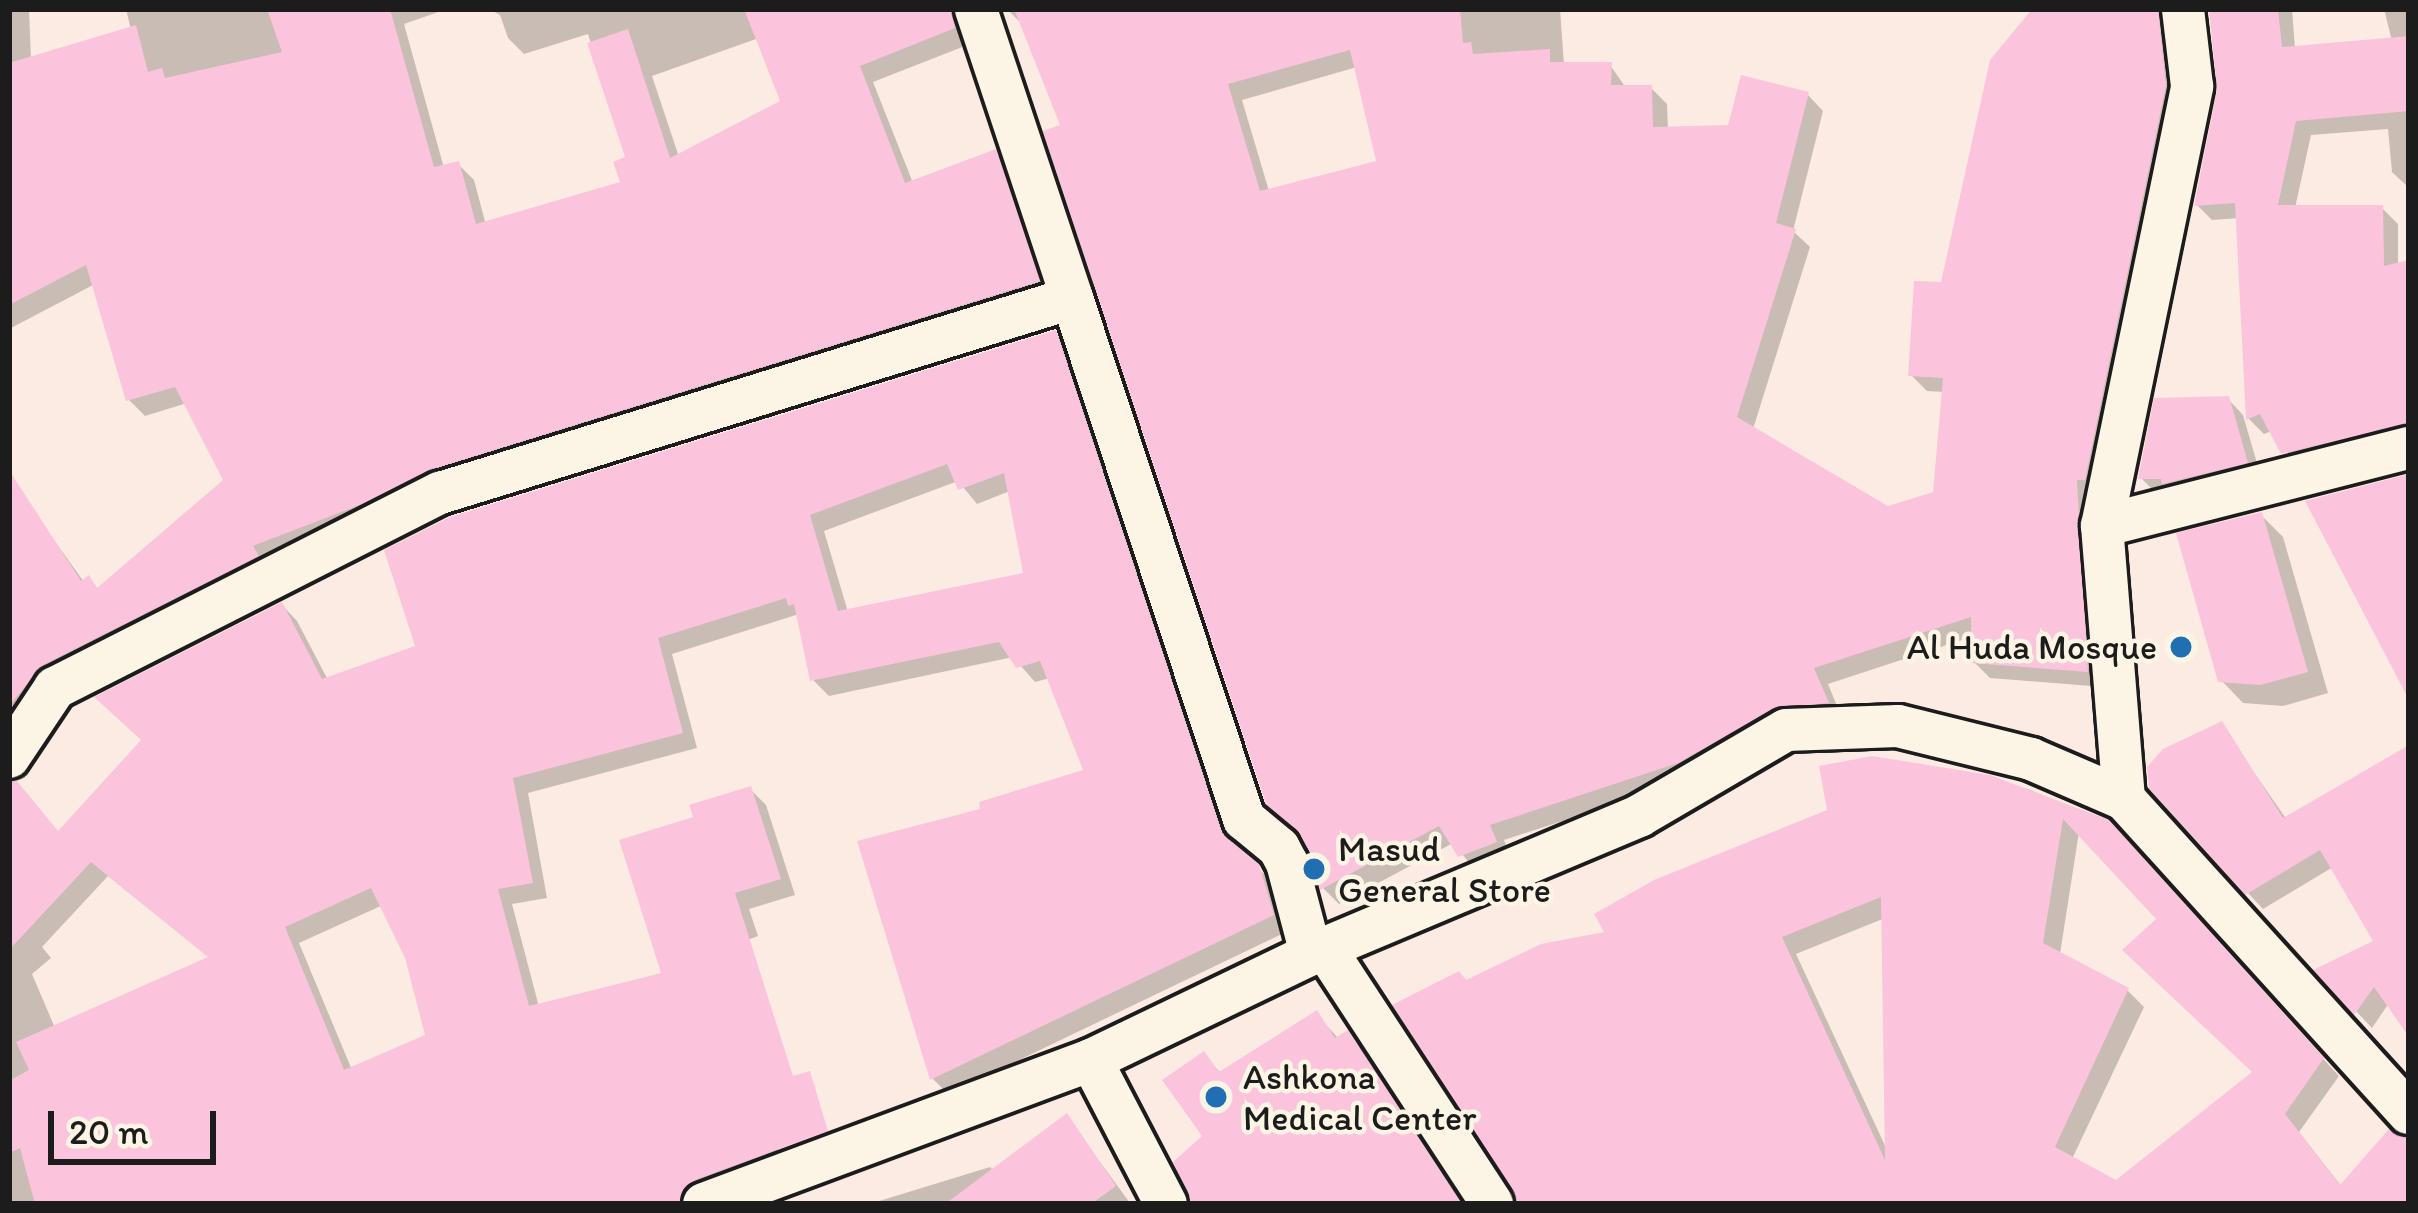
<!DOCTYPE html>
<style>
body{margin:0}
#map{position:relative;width:2418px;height:1213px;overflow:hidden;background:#fcebe3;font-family:Itim,sans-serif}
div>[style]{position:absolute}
.shadow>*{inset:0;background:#0003}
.building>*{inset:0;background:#fcc4dc}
.roads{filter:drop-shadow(3px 0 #1c1c1c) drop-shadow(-3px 0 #1c1c1c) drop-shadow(0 3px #1c1c1c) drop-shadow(0 -3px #1c1c1c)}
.street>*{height:42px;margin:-21px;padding:0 21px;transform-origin:21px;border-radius:21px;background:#fcf5e5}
.dots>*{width:33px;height:33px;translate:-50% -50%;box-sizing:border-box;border:6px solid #fcf5e5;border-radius:50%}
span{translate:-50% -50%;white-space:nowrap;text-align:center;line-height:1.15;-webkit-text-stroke:9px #fcf5e5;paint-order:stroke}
.poi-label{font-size:36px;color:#1c1c1c}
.right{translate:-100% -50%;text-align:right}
.left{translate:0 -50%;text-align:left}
.frame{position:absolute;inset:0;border:12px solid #1c1c1c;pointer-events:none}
.scale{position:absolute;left:48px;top:1111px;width:168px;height:54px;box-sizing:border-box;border:6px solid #1c1c1c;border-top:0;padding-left:15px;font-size:36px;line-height:42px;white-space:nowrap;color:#1c1c1c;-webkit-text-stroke:9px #fcf5e5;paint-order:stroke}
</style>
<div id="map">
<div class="shadow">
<i style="clip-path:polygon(evenodd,9px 9px,29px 9px,31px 60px,131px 30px,126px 9px,447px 9px,404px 24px,444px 168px,458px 164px,474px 180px,486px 225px,623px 184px,628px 159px,588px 34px,524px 54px,508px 38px,500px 15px,489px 9px,971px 9px,970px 44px,873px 82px,913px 183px,995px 152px,1011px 168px,1053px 297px,449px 484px,9px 732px,9px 516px,31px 508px,84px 582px,89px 579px,99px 590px,227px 481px,187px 403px,145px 416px,129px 400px,95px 284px,9px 329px,9px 9px,756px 39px,784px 102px,679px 157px,652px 76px,756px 39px)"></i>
<i style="clip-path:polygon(evenodd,1007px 9px,1560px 9px,1564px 65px,1610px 65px,1626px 88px,1651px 88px,1667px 104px,1668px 130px,1730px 128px,1808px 95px,1823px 111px,1793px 231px,1810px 247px,1753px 429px,1887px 509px,1935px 494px,1945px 392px,1927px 391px,1911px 375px,2036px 9px,2183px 9px,2181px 102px,2103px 687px,1990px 678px,1974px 662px,1974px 636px,1828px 684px,1842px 718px,1695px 778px,1504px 840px,1511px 858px,1476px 871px,1453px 843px,1339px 904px,1323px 888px,1064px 126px,1021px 23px,1007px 9px,1357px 67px,1379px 163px,1269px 191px,1242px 100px,1357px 67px)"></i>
<i style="clip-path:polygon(2212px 9px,2292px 9px,2295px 49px,2392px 41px,2384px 9px,2409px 9px,2409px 188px,2392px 172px,2388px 129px,2311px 135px,2295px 208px,2382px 208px,2398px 224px,2398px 266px,2409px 263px,2409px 441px,2300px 469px,2272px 431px,2264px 434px,2249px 419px,2239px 218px,2212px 220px,2197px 205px,2220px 84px)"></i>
<i style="clip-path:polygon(evenodd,1055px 333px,1071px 349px,1234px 845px,1274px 884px,1288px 931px,948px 1094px,932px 1078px,984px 811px,1087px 772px,1050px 678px,1035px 682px,1013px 657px,829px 696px,813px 680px,799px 614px,672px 654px,697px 748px,528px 793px,547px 898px,512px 904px,539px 1007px,665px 975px,696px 819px,750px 789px,766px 805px,795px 895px,749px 909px,758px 936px,721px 950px,783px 1168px,703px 1204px,9px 1204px,9px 783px,59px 833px,282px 605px,297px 621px,328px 680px,419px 648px,1055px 333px,958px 481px,977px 504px,1010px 491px,1027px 575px,848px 612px,824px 531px,958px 481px,1055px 333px,108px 876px,211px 959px,55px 1028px,32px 974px,51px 958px,42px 947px,108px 876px,1055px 333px,383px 905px,407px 957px,428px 1036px,352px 1070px,299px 943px,383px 905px)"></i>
<i style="clip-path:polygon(2228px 399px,2243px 415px,2261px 477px,2156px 493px,2141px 478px)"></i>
<i style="clip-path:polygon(2261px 515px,2283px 537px,2328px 693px,2283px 706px,2243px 703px,2221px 680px)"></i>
<i style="clip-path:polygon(2221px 725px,2287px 820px,2409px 748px,2409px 1032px,2389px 1003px,2372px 1028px,2318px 971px,2377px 942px,2333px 867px,2263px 909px,2248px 893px)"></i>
<i style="clip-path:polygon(evenodd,1872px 759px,2028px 789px,2107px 823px,2339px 1076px,2299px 1132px,2342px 1187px,2409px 1161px,2409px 1204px,1517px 1204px,1467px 983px,1609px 934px,1831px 812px,1872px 759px,2079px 832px,2160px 920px,2256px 1072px,2117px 1184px,2072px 1159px,2144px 1007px,2127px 990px,2060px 954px,2079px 832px,1872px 759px,1885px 918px,1888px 1152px,1796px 954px,1885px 918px)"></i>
<i style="clip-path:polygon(1316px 1014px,1339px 1039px,1347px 1034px,1364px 1050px,1464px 1204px,1195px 1204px,1206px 1136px,1203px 1055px,1222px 1074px)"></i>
<i style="clip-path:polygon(1067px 1117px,1130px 1203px,1137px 1204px,876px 1202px,990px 1167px,994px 1171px)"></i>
</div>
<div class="building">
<i style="clip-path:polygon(267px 9px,390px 9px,434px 167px,459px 161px,476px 224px,620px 182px,613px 162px,625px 157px,587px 43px,628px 29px,670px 158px,780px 101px,744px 9px,951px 9px,955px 28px,860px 66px,905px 183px,996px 149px,1040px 281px,429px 470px,362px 504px,253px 546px,259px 556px,43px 665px,9px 706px,9px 470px,81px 581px,89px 575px,97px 588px,223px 480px,175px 387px,126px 401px,86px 265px,9px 305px,9px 63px,136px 25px,148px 72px,162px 68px,165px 78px,282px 52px)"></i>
<i style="clip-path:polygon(evenodd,1014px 9px,1460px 9px,1463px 43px,1471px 42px,1473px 54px,1550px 49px,1550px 62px,1612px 62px,1611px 85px,1652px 85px,1653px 127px,1728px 125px,1741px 75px,1809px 92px,1776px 223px,1796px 229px,1737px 417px,1888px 506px,1933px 492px,1943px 378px,1908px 376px,1914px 281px,1941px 282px,1990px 60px,2032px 9px,2158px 9px,2166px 85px,2085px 480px,2077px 480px,2088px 672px,1971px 663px,1971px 617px,1814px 668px,1829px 703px,1774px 708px,1678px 763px,1490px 825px,1497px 842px,1458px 857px,1439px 826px,1320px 890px,1301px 836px,1266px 804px,1043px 131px,1060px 125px,1014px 9px,1350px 50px,1376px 161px,1260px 191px,1228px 84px,1350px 50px)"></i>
<i style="clip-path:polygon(2209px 9px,2278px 9px,2282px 47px,2409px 36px,2409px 111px,2296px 121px,2278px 205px,2383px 205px,2384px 266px,2409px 260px,2409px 423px,2281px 454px,2260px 414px,2246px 420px,2235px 203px,2194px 206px,2217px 90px)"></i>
<i style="clip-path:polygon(evenodd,1056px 330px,1220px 827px,1259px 864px,1274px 915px,930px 1080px,857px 841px,980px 809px,979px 802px,1083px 770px,1040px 661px,1016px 668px,999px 642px,810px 681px,794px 604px,788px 606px,786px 598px,658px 638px,683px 733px,513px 778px,533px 883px,498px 889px,529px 1006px,661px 973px,619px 840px,693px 817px,689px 805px,751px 786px,781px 879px,735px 893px,793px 1076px,810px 1071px,828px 1131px,695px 1180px,684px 1189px,679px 1204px,35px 1204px,20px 1148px,9px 1153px,9px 1081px,29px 1070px,16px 1042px,208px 957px,91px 862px,9px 950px,9px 782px,17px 781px,58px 831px,141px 740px,94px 697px,282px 602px,322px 679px,415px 646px,384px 550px,450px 517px,1056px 330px,947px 464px,958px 490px,1004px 473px,1023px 573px,838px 611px,810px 515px,947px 464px,1056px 330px,371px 888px,405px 958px,425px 1035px,344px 1070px,285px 927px,371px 888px)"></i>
<i style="clip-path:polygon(2229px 396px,2248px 463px,2162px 484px,2161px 479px,2138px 479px,2154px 398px)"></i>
<i style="clip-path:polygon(2409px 474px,2409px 700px,2305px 501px)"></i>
<i style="clip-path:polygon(2262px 512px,2308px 672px,2260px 685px,2218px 682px,2176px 533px)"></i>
<i style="clip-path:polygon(2222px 721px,2283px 818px,2409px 745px,2409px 1037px,2374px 987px,2354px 1015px,2313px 970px,2373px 941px,2320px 850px,2245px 895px,2149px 788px,2147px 767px,2163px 749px)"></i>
<i style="clip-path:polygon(evenodd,1872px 756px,1990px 775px,2109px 820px,2324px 1058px,2285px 1114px,2340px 1185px,2389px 1129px,2409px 1138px,2409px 1204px,1517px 1204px,1392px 1005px,1459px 971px,1466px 980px,1541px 944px,1604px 932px,1594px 914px,1654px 880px,1827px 810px,1819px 766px,1872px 756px,2063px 819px,2156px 919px,2122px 950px,2252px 1072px,2116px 1180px,2055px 1147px,2129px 988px,2043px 943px,2063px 819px,1872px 756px,1881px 897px,1885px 1160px,1782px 937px,1881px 897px)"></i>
<i style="clip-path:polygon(1317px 1010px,1335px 1038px,1348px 1030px,1462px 1204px,1191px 1204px,1173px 1162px,1202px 1136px,1162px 1080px,1204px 1051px,1219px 1072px)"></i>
<i style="clip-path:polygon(1067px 1113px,1116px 1186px,1091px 1204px,945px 1204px)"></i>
</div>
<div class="roads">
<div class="street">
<i style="left:1072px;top:298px;width:549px;rotate:71.73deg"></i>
<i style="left:1244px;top:819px;width:45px;rotate:39.6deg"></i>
<i style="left:1279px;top:848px;width:17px;rotate:62deg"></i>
<i style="left:1287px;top:863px;width:94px;rotate:75.2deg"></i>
<i style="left:2102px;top:526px;width:317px;rotate:-14.3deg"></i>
<i style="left:9px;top:757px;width:83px;rotate:-56.3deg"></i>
<i style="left:55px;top:688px;width:432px;rotate:-26.9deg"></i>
<i style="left:440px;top:493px;width:661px;rotate:-17.15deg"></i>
<i style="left:1072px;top:298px;width:305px;rotate:-108.4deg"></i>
<i style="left:2124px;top:799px;width:274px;rotate:-94.6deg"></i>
<i style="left:2102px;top:526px;width:449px;rotate:-78.4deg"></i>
<i style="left:2192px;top:86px;width:78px;rotate:-96.7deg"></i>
<i style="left:1326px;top:950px;width:303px;rotate:56.8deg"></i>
<i style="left:1091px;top:1060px;width:162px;rotate:62.5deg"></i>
<i style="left:704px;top:1204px;width:413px;rotate:-20.4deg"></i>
<i style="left:1091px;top:1060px;width:244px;rotate:-25.7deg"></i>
<i style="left:1311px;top:954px;width:356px;rotate:-22.8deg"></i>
<i style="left:1639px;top:816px;width:170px;rotate:-30.3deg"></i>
<i style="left:1786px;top:730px;width:112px;rotate:-2deg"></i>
<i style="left:1898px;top:726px;width:137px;rotate:13.9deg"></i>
<i style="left:2031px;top:759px;width:101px;rotate:23.3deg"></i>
<i style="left:2124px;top:799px;width:424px;rotate:47.8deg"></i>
</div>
</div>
<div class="dots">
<i style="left:2181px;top:647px;background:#1f6fb2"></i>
<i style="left:1314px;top:869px;background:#1f6fb2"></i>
<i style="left:1216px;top:1097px;background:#1f6fb2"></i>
</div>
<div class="poi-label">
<span class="right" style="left:2157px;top:647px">Al Huda Mosque</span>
<span class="left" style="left:1338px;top:869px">Masud<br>General Store</span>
<span class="left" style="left:1243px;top:1097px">Ashkona<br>Medical Center</span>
</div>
<div class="frame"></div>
<div class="scale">20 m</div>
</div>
